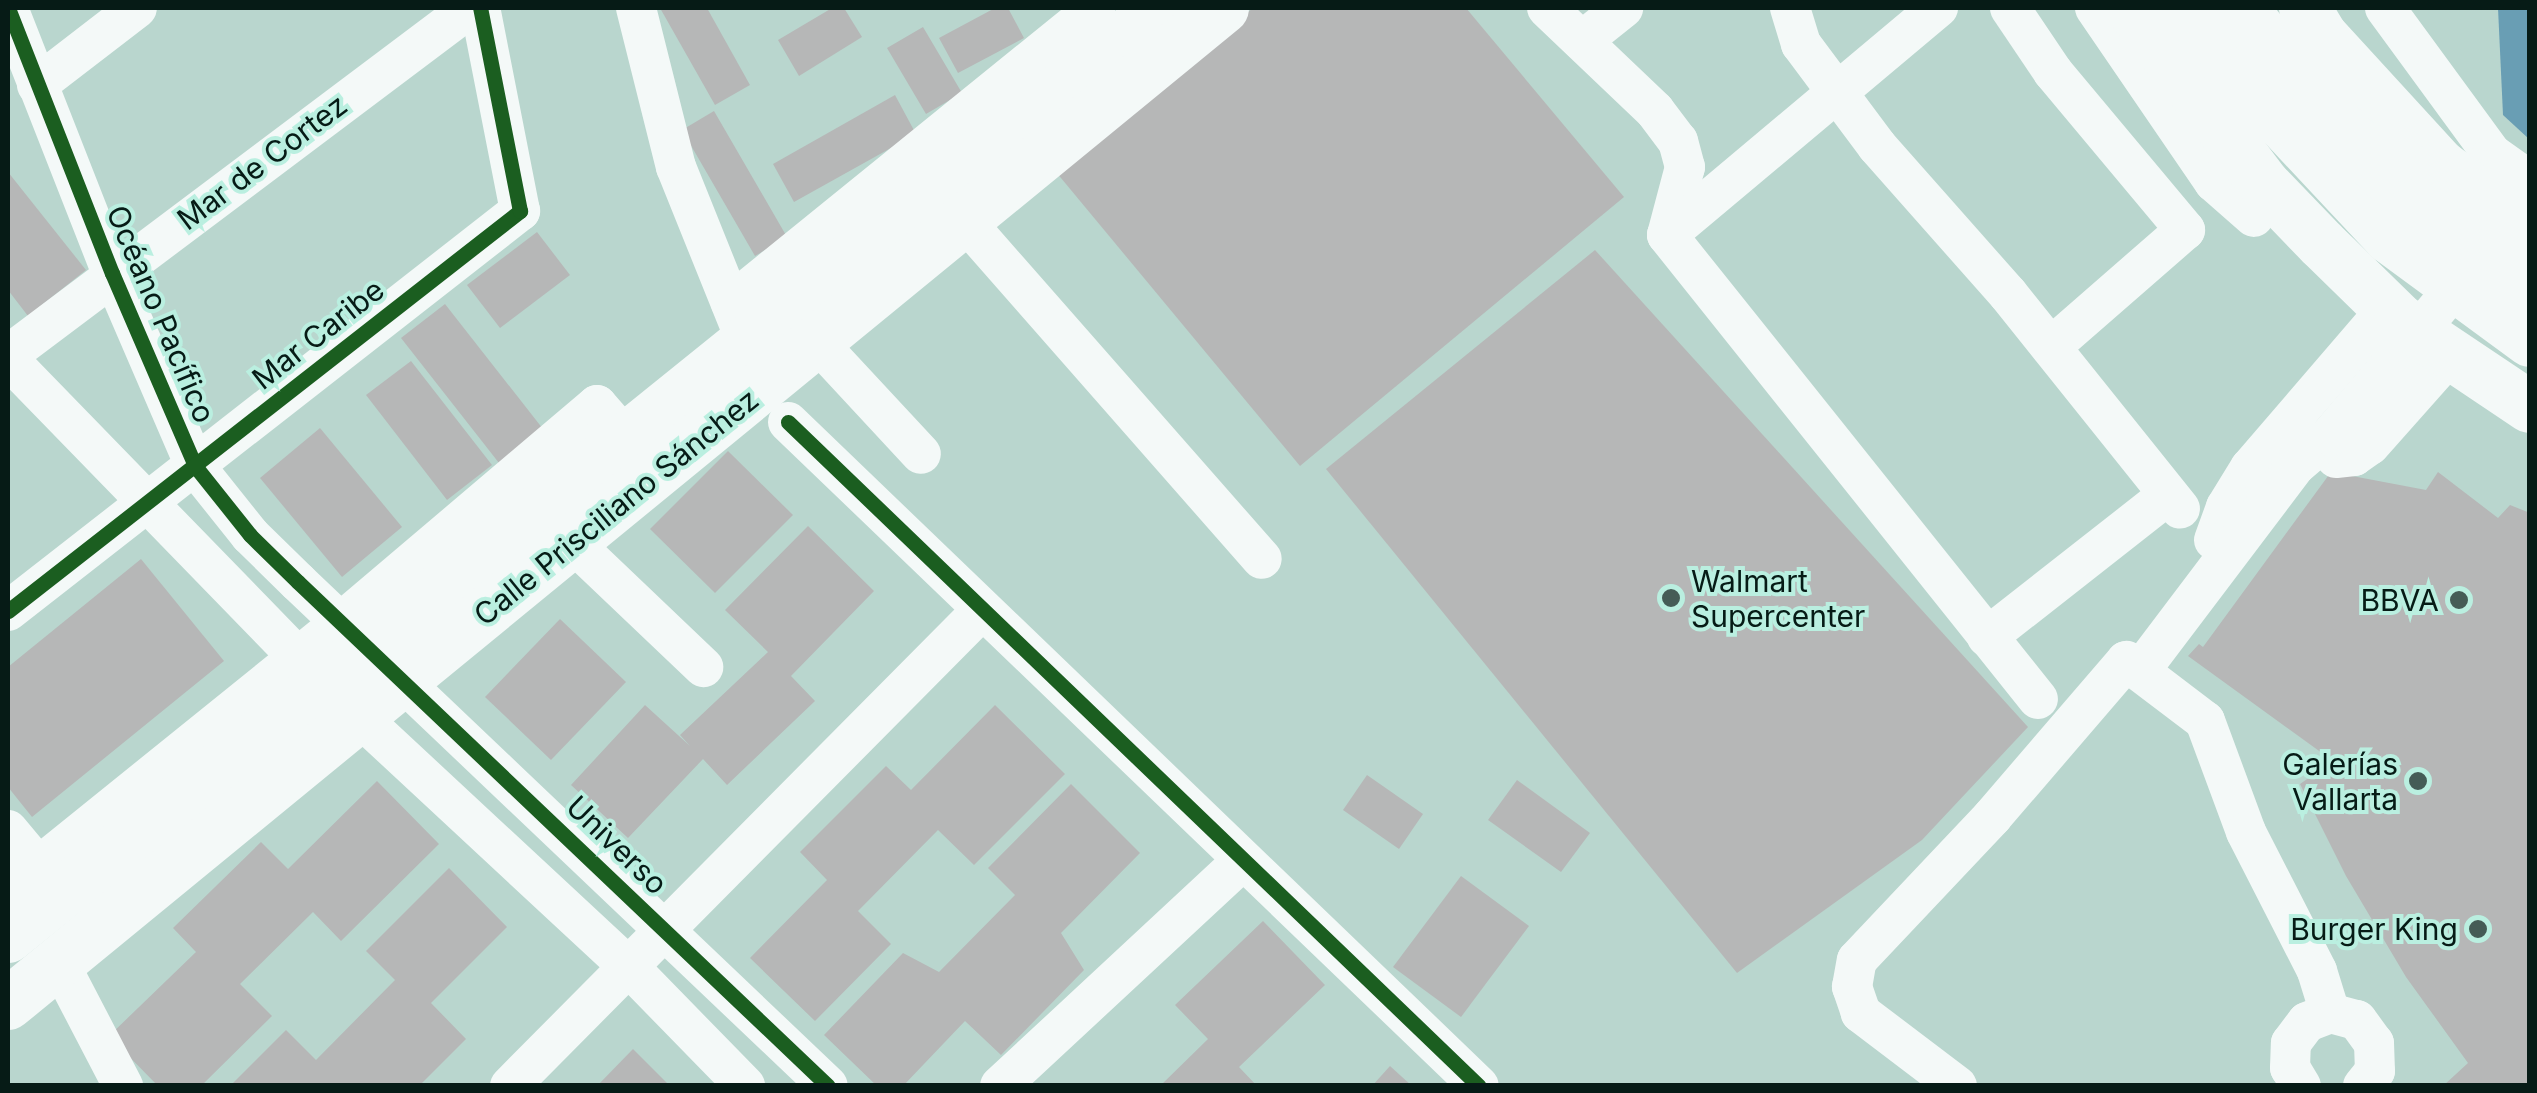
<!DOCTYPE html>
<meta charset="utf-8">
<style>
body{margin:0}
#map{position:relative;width:2537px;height:1093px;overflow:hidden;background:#b9d6ce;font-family:Inter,sans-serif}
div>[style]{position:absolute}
.water>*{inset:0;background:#699eb4}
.building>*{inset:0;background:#b6b7b7}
.minor>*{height:40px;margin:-20px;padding:0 20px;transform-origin:20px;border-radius:20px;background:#f4f9f8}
.major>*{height:52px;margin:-26px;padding:0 26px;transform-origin:26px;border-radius:26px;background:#f4f9f8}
.highway>*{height:55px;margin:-27.5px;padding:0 27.5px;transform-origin:27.5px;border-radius:27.5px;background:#f4f9f8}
.cycleway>*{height:15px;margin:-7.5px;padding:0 7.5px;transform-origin:7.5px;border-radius:7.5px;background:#1b5e20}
.dots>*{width:28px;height:28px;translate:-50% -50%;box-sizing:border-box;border:5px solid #baefe0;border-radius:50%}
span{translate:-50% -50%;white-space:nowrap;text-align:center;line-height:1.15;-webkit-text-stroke:8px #baefe0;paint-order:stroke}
.street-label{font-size:30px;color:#061b16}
.poi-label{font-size:30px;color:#061b16}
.left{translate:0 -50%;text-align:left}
.right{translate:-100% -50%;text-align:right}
.frame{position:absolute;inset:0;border:10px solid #061b16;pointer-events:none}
</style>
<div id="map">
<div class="water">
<i style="clip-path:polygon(2498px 8px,2529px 8px,2529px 139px,2503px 115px)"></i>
</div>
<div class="building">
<i style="clip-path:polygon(660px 8px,707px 8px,750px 85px,715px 105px)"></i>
<i style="clip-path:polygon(832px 8px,844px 8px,862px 37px,799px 76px,778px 40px)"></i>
<i style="clip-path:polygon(995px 8px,1008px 8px,1024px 38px,958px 73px,939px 38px)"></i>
<i style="clip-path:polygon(1253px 8px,1466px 8px,1624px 197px,1300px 466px,1056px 172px)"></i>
<i style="clip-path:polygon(923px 27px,962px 93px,926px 114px,887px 48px)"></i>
<i style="clip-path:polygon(895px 95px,916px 134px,794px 202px,773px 164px)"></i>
<i style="clip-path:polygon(714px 111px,787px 237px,755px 256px,682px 130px)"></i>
<i style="clip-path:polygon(8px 172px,86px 270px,28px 316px,8px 290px)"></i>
<i style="clip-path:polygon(537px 232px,570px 275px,500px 328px,467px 285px)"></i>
<i style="clip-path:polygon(1595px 250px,2028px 727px,1922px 840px,1737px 973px,1326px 469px)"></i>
<i style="clip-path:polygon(445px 304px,543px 429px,499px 463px,401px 338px)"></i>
<i style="clip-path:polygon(411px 361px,492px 465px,447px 500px,366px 395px)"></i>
<i style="clip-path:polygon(320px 428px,402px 527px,342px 577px,260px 478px)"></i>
<i style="clip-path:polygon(728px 451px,793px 515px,715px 593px,650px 529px)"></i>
<i style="clip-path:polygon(2331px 472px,2426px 490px,2438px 472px,2498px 518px,2510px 505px,2530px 513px,2530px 1086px,2443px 1086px,2468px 1063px,2406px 977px,2346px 876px,2300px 784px,2333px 761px,2188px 656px,2199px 644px,2203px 647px)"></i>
<i style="clip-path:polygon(808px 526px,874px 591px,791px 676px,815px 701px,727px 785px,703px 759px,628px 838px,571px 785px,645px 705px,690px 746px,680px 735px,768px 652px,725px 610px)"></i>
<i style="clip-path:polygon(141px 559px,224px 661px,32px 817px,8px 787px,8px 667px)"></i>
<i style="clip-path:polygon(560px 619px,626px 682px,551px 760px,485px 697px)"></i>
<i style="clip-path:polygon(995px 705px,1065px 774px,974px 865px,938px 830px,858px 911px,891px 944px,815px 1021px,750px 958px,827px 880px,800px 852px,886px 766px,911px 790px)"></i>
<i style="clip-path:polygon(1367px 775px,1423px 814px,1399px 849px,1343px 810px)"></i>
<i style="clip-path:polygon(1517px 780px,1590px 833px,1561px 872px,1488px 820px)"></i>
<i style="clip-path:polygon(377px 781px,439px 844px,341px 941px,313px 912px,240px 984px,272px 1016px,201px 1086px,158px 1086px,109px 1036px,196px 952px,173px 928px,261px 842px,288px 869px)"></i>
<i style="clip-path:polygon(1071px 784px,1140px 853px,1061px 933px,1084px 970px,1001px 1055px,965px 1021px,903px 1086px,877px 1086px,824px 1035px,903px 953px,939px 972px,1015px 895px,988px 868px)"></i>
<i style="clip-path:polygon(449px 868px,507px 927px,431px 1003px,466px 1039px,419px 1086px,230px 1086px,286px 1030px,316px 1060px,395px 980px,366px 951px)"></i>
<i style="clip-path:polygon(1461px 876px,1529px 926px,1461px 1017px,1393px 967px)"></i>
<i style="clip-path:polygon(1263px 921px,1325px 985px,1239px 1067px,1257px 1086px,1160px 1086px,1208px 1039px,1175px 1005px)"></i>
<i style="clip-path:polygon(633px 1049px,670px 1086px,597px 1086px)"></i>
<i style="clip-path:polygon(1390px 1066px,1412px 1086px,1372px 1086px)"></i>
</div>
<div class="minor">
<i style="left:8px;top:8px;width:285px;rotate:68.6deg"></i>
<i style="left:112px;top:273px;width:210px;rotate:66.7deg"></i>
<i style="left:195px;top:466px;width:88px;rotate:51.4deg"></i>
<i style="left:250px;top:535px;width:67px;rotate:44.4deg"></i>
<i style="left:298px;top:582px;width:731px;rotate:43.56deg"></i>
<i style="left:636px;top:8px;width:164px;rotate:75.9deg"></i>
<i style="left:676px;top:167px;width:171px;rotate:68.1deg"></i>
<i style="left:1547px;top:8px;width:149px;rotate:43.6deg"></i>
<i style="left:1655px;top:111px;width:38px;rotate:53deg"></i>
<i style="left:1678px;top:141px;width:27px;rotate:75deg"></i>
<i style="left:1685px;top:167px;width:70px;rotate:104.8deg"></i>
<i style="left:1667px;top:235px;width:594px;rotate:51.36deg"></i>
<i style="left:1790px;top:8px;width:38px;rotate:73deg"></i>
<i style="left:1801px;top:44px;width:127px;rotate:53.3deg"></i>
<i style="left:1877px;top:146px;width:198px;rotate:48.5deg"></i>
<i style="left:2008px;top:294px;width:275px;rotate:51.3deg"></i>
<i style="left:2010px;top:8px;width:77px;rotate:56.1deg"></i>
<i style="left:2053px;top:72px;width:206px;rotate:50.1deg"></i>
<i style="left:2185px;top:230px;width:178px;rotate:138.9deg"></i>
<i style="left:2095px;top:8px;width:211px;rotate:55.6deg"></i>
<i style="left:2214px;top:182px;width:53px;rotate:41.2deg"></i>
<i style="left:2385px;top:8px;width:181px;rotate:53.8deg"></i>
<i style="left:2492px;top:154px;width:47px;rotate:35.4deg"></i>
<i style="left:1582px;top:41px;width:53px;rotate:-38.8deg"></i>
<i style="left:37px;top:85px;width:126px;rotate:-37.6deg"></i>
<i style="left:964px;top:220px;width:451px;rotate:48.7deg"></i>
<i style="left:1667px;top:235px;width:354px;rotate:-40deg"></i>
<i style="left:731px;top:303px;width:469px;rotate:-39deg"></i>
<i style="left:816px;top:341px;width:154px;rotate:47.1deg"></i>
<i style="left:8px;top:355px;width:578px;rotate:-36.91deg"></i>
<i style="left:8px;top:359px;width:450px;rotate:45.8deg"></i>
<i style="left:322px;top:682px;width:420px;rotate:42.9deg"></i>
<i style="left:630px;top:968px;width:165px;rotate:45.7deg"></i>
<i style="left:788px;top:422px;width:958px;rotate:43.86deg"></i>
<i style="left:2336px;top:458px;width:18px;rotate:-6deg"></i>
<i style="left:2354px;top:456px;width:19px;rotate:-35deg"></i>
<i style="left:2370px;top:445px;width:119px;rotate:-48.4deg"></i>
<i style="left:2214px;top:540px;width:35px;rotate:-70deg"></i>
<i style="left:2226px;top:507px;width:46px;rotate:-58.4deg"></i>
<i style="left:2250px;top:468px;width:210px;rotate:-49.3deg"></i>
<i style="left:573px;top:543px;width:180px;rotate:43.6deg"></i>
<i style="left:8px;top:611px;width:650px;rotate:-38deg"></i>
<i style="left:520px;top:211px;width:207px;rotate:-101.1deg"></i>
<i style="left:1987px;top:637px;width:230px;rotate:-38.1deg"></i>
<i style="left:2140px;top:671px;width:258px;rotate:-52.9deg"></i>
<i style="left:2296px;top:465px;width:45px;rotate:-40.5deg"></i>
<i style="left:2330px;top:436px;width:224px;rotate:-49.9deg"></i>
<i style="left:8px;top:830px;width:47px;rotate:50.2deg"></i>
<i style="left:8px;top:891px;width:427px;rotate:-38.9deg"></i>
<i style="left:340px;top:623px;width:337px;rotate:-40.3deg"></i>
<i style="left:597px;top:405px;width:43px;rotate:48.8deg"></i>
<i style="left:59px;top:963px;width:139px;rotate:62.5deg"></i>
<i style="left:510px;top:1086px;width:670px;rotate:-45.24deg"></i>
<i style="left:1000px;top:1086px;width:332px;rotate:-42.9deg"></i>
<i style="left:1957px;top:1086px;width:121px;rotate:-142.8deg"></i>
<i style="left:1861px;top:1013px;width:28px;rotate:-109deg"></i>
<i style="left:1852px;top:987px;width:27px;rotate:-80deg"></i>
<i style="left:1857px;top:960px;width:197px;rotate:-46.6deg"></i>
<i style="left:1992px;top:817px;width:206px;rotate:-49.3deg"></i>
<i style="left:2126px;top:661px;width:99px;rotate:37.2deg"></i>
<i style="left:2205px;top:721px;width:118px;rotate:69.7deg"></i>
<i style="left:2246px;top:832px;width:156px;rotate:62.9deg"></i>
<i style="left:2317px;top:971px;width:44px;rotate:72.8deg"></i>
<i style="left:2301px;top:1086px;width:21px;rotate:-121deg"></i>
<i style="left:2290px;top:1068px;width:25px;rotate:-88deg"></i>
<i style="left:2291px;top:1043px;width:26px;rotate:-53deg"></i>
<i style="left:2307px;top:1022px;width:25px;rotate:-21deg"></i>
<i style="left:2330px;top:1013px;width:28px;rotate:15deg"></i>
<i style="left:2357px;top:1020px;width:29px;rotate:54deg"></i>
<i style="left:2374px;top:1043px;width:28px;rotate:88deg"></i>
<i style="left:2375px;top:1071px;width:19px;rotate:129deg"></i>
</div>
<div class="major">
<i style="left:2131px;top:8px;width:222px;rotate:52.9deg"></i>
<i style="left:2265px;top:185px;width:82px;rotate:46deg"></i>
<i style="left:2322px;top:244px;width:109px;rotate:44.3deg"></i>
<i style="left:2400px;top:320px;width:156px;rotate:33.8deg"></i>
<i style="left:2305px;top:8px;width:31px;rotate:59deg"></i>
<i style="left:2321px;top:35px;width:176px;rotate:47.5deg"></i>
<i style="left:2440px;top:165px;width:113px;rotate:37.1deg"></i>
<i style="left:8px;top:937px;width:1480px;rotate:-38.88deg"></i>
<i style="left:8px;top:1004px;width:1571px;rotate:-39.34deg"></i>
</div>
<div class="highway">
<i style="left:2189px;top:8px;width:66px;rotate:54.9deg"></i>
<i style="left:2227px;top:62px;width:238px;rotate:46.9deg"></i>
<i style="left:2390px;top:236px;width:174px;rotate:36.3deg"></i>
<i style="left:2240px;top:8px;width:125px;rotate:51.5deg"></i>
<i style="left:2318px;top:106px;width:141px;rotate:45.3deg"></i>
<i style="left:2417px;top:206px;width:140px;rotate:36deg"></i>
</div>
<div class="cycleway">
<i style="left:8px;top:8px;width:285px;rotate:68.6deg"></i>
<i style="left:112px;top:273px;width:210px;rotate:66.7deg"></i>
<i style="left:195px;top:466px;width:88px;rotate:51.4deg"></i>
<i style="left:250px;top:535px;width:67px;rotate:44.4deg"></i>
<i style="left:298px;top:582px;width:731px;rotate:43.56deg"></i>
<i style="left:788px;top:422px;width:958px;rotate:43.86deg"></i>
<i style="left:8px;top:611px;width:650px;rotate:-38deg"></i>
<i style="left:520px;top:211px;width:207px;rotate:-101.1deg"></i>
</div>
<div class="dots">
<i style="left:1671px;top:598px;background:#455c56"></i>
<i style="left:2459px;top:600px;background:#455c56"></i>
<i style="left:2418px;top:781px;background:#455c56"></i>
<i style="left:2478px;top:929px;background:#455c56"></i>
</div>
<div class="street-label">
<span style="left:262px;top:162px;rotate:-37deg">Mar de Cortez</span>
<span style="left:161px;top:314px;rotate:67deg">Océano Pacífico</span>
<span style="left:318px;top:334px;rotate:-38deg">Mar Caribe</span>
<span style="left:616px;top:507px;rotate:-39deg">Calle Prisciliano Sánchez</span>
<span style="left:617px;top:845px;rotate:44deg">Universo</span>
</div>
<div class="poi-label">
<span class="left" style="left:1691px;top:598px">Walmart<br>Supercenter</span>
<span class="right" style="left:2439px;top:600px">BBVA</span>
<span class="right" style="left:2398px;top:781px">Galerías<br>Vallarta</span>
<span class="right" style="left:2458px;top:929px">Burger King</span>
</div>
<div class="frame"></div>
</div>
